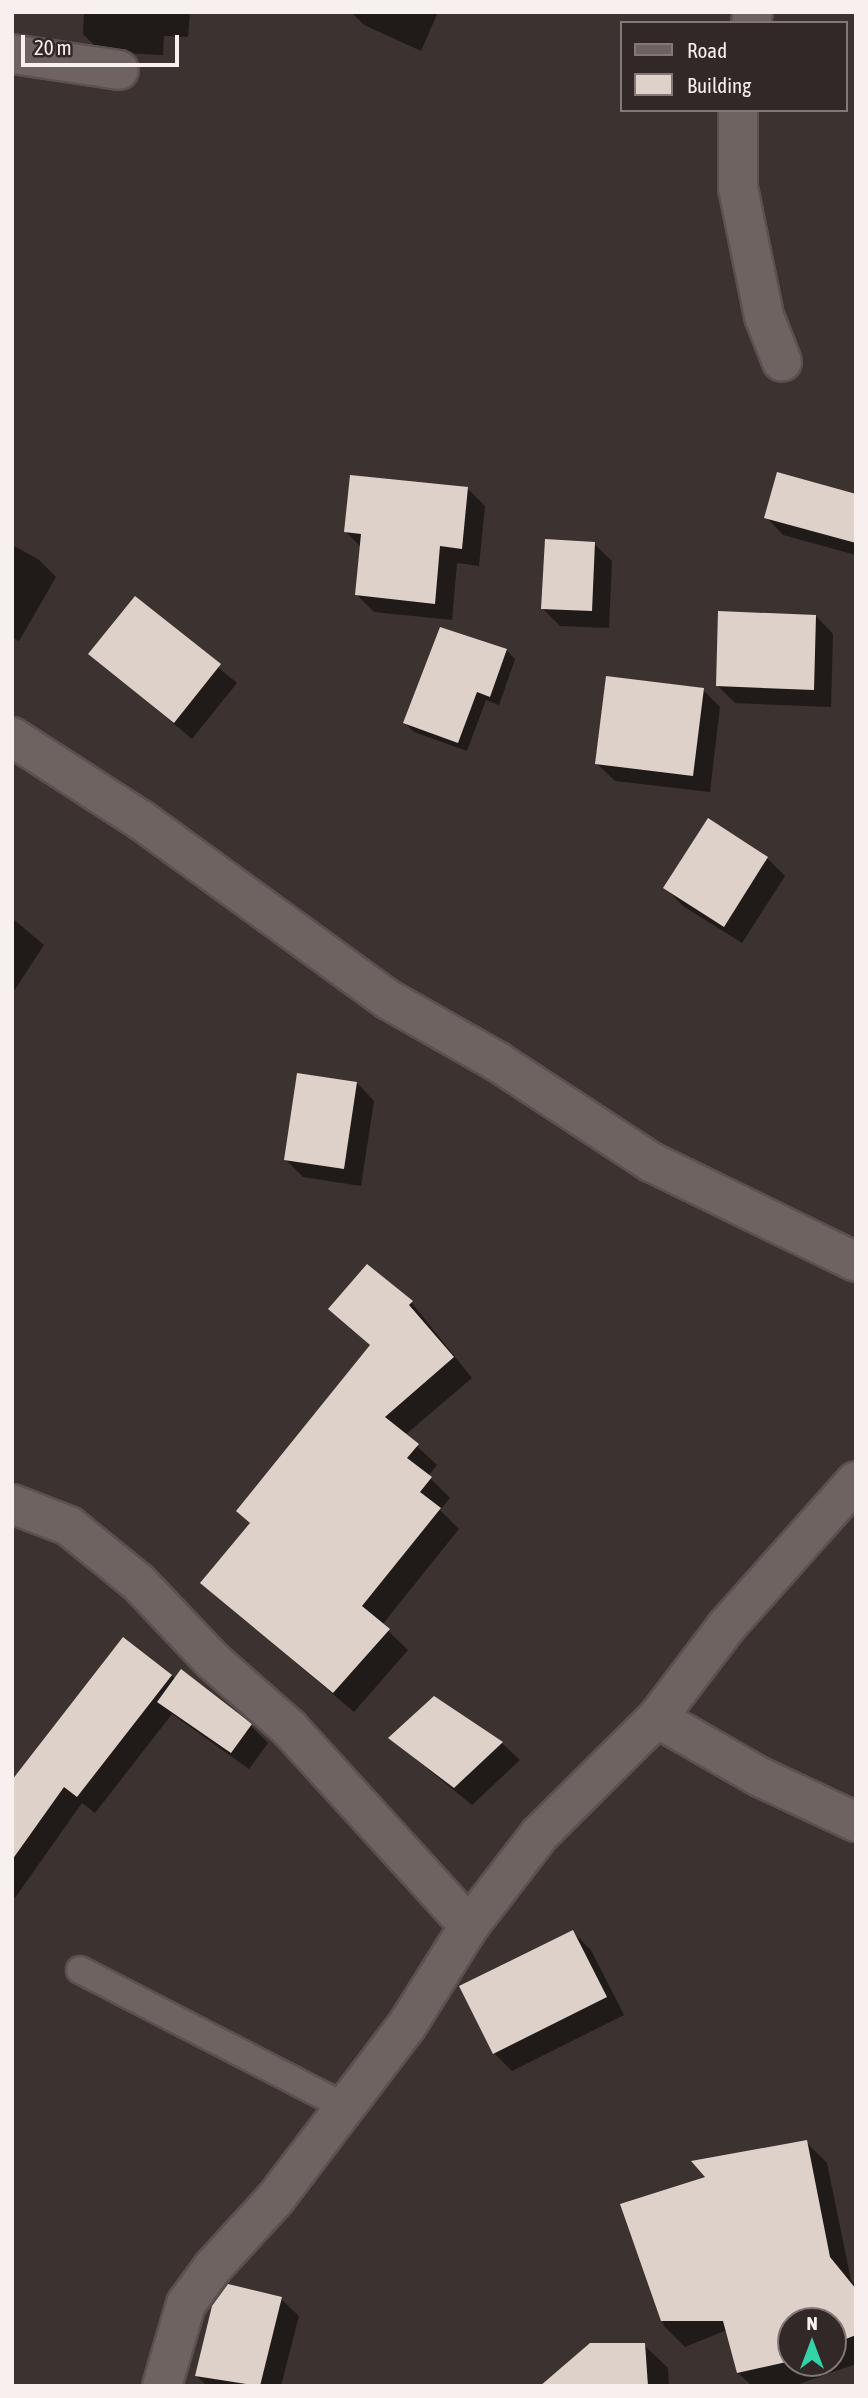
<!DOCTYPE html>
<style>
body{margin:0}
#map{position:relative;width:868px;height:2398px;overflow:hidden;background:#3c3230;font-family:"Asap Condensed",sans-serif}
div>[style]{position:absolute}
.shadow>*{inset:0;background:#0007}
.building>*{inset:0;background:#ddd1ca}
.roads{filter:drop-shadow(2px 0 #5a5150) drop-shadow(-2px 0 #5a5150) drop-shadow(0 2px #5a5150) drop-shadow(0 -2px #5a5150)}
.lane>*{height:26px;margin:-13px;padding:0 13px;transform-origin:13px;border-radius:13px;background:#6f6361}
.street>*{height:38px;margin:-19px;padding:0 19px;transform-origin:19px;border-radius:19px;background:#6f6361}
span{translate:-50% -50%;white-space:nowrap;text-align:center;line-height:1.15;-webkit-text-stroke:7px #322827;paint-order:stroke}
.frame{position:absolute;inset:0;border:14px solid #f7f0ef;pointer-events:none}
.legend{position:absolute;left:620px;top:21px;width:228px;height:91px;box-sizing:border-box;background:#322827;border:2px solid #817877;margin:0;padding:9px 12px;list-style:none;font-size:21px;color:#f7f0ef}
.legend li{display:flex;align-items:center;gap:14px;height:35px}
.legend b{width:35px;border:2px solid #817877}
.north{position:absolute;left:777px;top:2307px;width:70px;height:70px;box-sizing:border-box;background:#322827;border:2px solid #817877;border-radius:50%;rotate:0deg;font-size:19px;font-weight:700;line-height:28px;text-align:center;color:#f7f0ef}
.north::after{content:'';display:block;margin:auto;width:24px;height:32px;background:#34d4a8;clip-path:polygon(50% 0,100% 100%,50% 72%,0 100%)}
.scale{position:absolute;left:21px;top:35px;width:158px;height:32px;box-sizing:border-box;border:4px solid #f7f0ef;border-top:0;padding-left:9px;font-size:21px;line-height:24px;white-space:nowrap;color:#f7f0ef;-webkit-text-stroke:5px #322827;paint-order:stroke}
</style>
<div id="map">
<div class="shadow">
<i style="clip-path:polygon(84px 12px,190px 12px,188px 37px,164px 36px,163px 55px,101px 52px,83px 34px)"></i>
<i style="clip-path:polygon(351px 12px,438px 12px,421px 51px,364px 25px)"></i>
<i style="clip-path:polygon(468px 489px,485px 506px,479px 566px,457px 563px,452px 620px,374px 612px,357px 595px,361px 547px,346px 532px)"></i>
<i style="clip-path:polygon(856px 496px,856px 555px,783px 535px,766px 517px)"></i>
<i style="clip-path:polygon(594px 544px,612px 561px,609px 628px,560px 626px,543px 609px)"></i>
<i style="clip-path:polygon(12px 545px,38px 559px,56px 577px,19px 641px,12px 638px)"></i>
<i style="clip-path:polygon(135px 599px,237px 683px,192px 739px,91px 654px)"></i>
<i style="clip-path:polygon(816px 616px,833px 634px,831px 707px,735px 703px,718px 686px)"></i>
<i style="clip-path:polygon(506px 650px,515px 659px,499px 705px,486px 700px,467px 751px,414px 732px,405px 723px)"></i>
<i style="clip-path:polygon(703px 690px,720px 707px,710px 792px,615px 781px,597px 764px)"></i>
<i style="clip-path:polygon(709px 821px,767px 858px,785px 876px,742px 943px,683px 906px,666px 888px)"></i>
<i style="clip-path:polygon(12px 918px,44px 945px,12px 994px)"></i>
<i style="clip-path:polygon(357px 1083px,374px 1101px,361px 1186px,303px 1177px,286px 1160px)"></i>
<i style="clip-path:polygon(411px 1302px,472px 1378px,405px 1435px,437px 1465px,428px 1476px,450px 1498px,440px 1510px,459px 1529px,382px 1625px,408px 1650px,354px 1712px,202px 1583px,251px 1524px,238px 1511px,371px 1346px,330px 1309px)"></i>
<i style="clip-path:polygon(171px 1676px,251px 1726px,268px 1743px,249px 1769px,172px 1714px,95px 1813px,82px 1803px,12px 1902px,12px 1782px)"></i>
<i style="clip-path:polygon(435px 1698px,502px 1743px,520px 1760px,472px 1805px,391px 1739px)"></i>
<i style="clip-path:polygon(573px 1932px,591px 1950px,624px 2015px,512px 2071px,494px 2053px)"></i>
<i style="clip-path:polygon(evenodd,806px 2142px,827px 2163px,851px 2280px,856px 2286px,856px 2364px,793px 2386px,752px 2386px,738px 2373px,727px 2330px,685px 2347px,664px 2326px,622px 2205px,806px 2142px,791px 2321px,833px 2321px,833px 2363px,791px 2363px,791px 2321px)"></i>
<i style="clip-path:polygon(281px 2299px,299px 2316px,281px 2386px,207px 2386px,197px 2376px)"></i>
<i style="clip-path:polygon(644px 2345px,668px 2368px,669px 2386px,542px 2386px)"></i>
</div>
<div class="building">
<i style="clip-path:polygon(777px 472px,856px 494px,856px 543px,764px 518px)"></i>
<i style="clip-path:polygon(350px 475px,468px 487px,462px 549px,440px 546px,435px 604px,355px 595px,361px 534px,344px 532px)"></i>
<i style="clip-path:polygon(545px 539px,595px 542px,592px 611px,541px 609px)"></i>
<i style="clip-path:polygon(135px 596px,221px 664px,174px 723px,88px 654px)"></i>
<i style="clip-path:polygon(718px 611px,816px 615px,814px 690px,716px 686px)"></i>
<i style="clip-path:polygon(440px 627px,507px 649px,490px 697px,477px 692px,458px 743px,403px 723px)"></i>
<i style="clip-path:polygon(606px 676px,704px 688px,693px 776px,595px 764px)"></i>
<i style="clip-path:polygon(708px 818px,768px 857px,724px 927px,663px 888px)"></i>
<i style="clip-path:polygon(297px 1073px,357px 1082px,344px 1169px,284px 1160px)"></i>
<i style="clip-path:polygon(367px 1264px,413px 1301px,409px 1305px,454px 1357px,385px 1417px,419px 1444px,407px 1458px,432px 1477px,420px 1492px,441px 1508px,362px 1606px,390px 1629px,333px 1693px,200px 1583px,250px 1523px,236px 1511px,370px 1345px,328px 1309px)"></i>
<i style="clip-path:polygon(123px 1637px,172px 1675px,77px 1797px,64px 1787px,12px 1860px,12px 1780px)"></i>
<i style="clip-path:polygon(181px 1669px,252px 1724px,231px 1753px,157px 1702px)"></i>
<i style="clip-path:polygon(434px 1696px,503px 1742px,454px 1788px,388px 1738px)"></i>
<i style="clip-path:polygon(573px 1930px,607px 1997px,493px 2054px,459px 1986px)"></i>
<i style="clip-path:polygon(807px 2140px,830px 2257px,856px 2289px,856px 2335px,833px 2344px,833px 2321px,791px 2321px,791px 2361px,737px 2373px,723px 2321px,661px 2321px,620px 2204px,705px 2177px,691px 2161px)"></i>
<i style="clip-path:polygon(228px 2284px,282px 2297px,260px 2386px,195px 2376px,212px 2306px)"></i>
<i style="clip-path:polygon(590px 2343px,645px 2343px,648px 2386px,540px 2386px)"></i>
</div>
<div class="roads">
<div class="lane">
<i style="left:80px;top:1970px;width:298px;rotate:27.3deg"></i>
</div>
<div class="street">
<i style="left:751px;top:23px;width:11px;rotate:-80deg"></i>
<i style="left:12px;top:54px;width:108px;rotate:8.5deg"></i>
<i style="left:738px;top:110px;width:78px;rotate:90deg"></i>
<i style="left:738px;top:188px;width:131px;rotate:78.5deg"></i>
<i style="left:764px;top:316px;width:49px;rotate:68.6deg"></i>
<i style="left:12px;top:737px;width:153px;rotate:32.8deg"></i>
<i style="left:141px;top:820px;width:306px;rotate:36deg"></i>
<i style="left:389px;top:1000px;width:125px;rotate:29.6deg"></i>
<i style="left:498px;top:1062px;width:183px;rotate:33.2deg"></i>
<i style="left:651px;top:1162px;width:228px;rotate:26deg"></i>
<i style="left:12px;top:1504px;width:61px;rotate:21.1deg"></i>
<i style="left:69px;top:1526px;width:89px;rotate:39.1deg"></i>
<i style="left:138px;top:1582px;width:109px;rotate:46.5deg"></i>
<i style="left:213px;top:1661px;width:103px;rotate:41.4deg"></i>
<i style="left:290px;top:1729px;width:266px;rotate:47.7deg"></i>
<i style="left:657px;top:1718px;width:119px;rotate:29.8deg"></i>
<i style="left:760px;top:1777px;width:106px;rotate:25.1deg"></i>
<i style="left:162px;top:2386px;width:85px;rotate:-73.7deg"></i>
<i style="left:186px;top:2304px;width:46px;rotate:-53.9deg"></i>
<i style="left:213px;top:2267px;width:93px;rotate:-47.6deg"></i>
<i style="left:276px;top:2198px;width:215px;rotate:-52.8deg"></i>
<i style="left:406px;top:2027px;width:119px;rotate:-58deg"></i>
<i style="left:469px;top:1926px;width:115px;rotate:-52.4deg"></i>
<i style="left:539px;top:1835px;width:166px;rotate:-44.8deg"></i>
<i style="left:657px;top:1718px;width:114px;rotate:-52.8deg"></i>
<i style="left:726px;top:1627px;width:195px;rotate:-48.3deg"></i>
</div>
</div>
<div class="frame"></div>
<ul class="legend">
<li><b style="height:9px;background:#6f6361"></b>Road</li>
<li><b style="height:19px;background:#ddd1ca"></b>Building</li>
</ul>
<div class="north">N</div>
<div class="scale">20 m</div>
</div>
